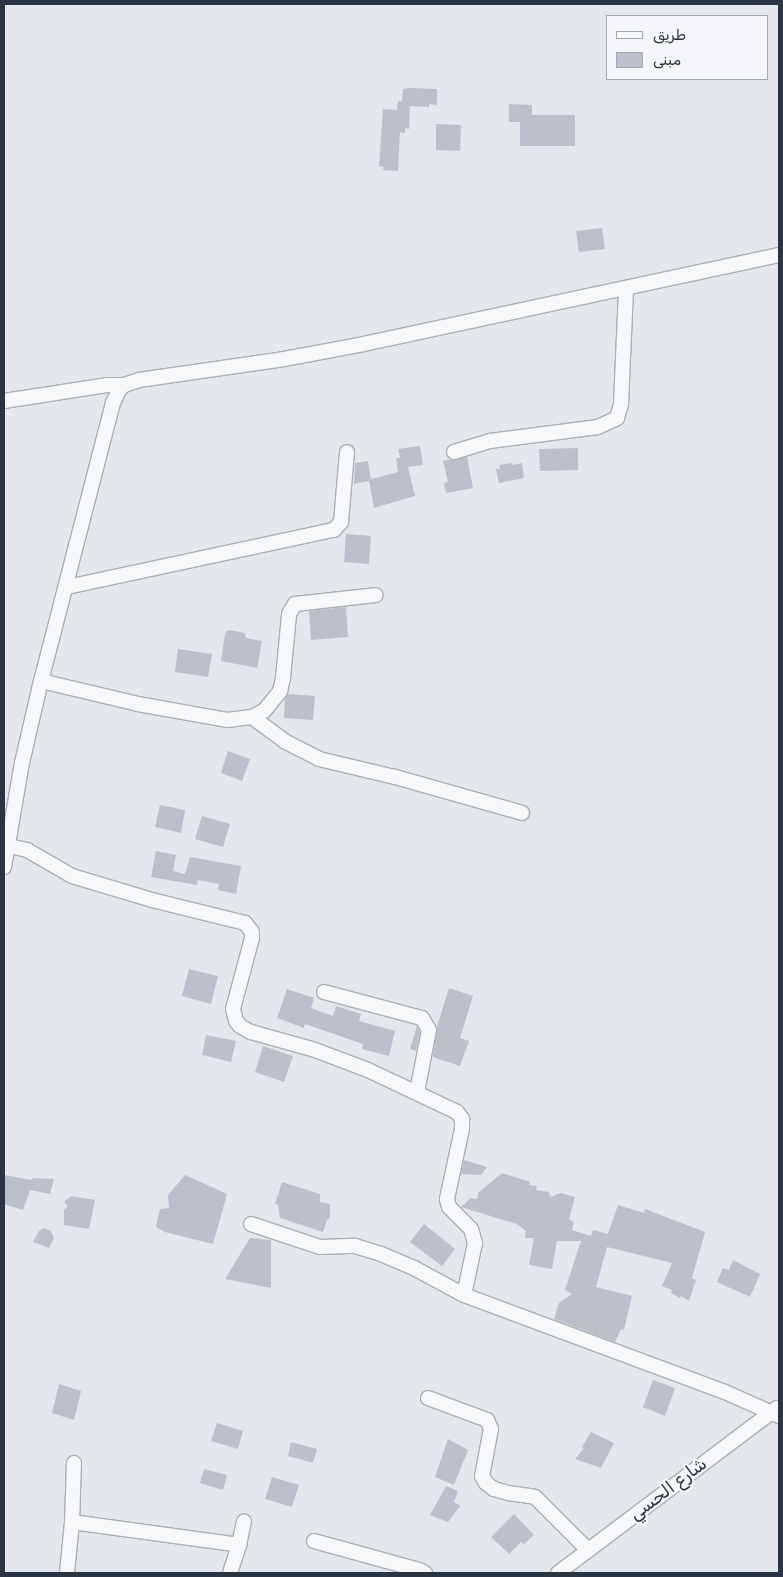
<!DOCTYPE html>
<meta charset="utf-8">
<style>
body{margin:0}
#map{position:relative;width:783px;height:1577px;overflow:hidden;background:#e4e7ec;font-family:Rubik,"Noto Naskh Arabic",sans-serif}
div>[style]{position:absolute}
.building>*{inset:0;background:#bbc0ca}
.roads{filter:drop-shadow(1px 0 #a9aeb7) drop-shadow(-1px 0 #a9aeb7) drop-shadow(0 1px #a9aeb7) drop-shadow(0 -1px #a9aeb7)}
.minor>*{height:14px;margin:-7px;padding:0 7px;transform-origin:7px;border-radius:7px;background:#f7f8fa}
span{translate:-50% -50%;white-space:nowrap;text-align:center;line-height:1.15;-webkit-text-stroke:4.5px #f4f6f9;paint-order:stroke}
.street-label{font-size:18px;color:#2b3445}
.frame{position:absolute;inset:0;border:5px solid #2b3445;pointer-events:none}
.legend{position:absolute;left:606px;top:15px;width:162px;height:65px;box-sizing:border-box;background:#f4f6f9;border:1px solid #a4a8b1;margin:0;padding:6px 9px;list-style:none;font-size:15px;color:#2b3445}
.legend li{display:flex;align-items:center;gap:10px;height:25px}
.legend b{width:25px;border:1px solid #a4a8b1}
</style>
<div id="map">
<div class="building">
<i style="clip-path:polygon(410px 88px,437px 89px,437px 105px,429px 104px,429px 107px,410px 106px,409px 129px,405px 128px,405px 133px,400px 132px,398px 171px,383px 170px,384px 167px,379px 166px,383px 109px,397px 110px,398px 101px,402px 101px,403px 89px)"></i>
<i style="clip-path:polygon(509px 104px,532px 105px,532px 115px,575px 115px,575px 146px,520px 146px,520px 122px,509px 122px)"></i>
<i style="clip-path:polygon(436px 124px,461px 125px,460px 151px,436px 150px)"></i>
<i style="clip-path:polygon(602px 228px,605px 249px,579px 252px,576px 231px)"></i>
<i style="clip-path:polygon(420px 446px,423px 465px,408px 467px,415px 496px,374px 508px,369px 481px,354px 484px,355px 463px,368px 461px,371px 479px,398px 472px,396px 458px,400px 458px,398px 449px)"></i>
<i style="clip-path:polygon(578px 448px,578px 470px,540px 471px,539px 449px)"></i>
<i style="clip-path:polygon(467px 457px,473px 488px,446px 493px,444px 483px,448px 482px,443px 461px)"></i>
<i style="clip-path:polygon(512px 463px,513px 465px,522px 463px,524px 478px,499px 483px,496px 469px,500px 469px,499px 465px)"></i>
<i style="clip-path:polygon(346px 534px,371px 536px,369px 564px,344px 562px)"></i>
<i style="clip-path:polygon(346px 607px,348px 637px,311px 640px,309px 611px)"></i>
<i style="clip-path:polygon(228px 630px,245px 633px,246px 638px,262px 641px,257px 668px,221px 661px,225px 634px)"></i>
<i style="clip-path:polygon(178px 649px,212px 654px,208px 677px,175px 672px)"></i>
<i style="clip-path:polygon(288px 694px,315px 696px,313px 720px,284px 718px,285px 699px)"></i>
<i style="clip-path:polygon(228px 751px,250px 759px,242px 781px,221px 773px)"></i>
<i style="clip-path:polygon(160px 805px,185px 810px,181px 833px,155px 827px)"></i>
<i style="clip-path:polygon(202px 816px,230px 824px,223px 847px,195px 839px)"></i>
<i style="clip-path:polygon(156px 851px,176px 855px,173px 871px,185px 874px,190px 857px,241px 866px,236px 894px,218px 890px,219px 884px,198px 880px,197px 885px,151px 877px)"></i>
<i style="clip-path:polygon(189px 969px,218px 976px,211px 1004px,182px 996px)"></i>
<i style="clip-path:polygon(449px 988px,473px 996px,460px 1038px,469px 1041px,460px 1066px,433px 1057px,437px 1027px)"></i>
<i style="clip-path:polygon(287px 989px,314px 998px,311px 1008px,333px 1016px,336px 1006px,361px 1014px,359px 1021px,395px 1031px,389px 1056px,362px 1049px,363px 1044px,305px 1024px,304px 1028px,277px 1018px)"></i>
<i style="clip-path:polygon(417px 1026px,420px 1032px,416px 1051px,410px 1049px)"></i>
<i style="clip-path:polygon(206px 1035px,236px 1041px,231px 1062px,202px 1055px)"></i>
<i style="clip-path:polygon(263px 1046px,293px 1056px,284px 1082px,255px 1072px)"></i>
<i style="clip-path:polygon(464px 1160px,487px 1167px,481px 1175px,461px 1174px)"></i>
<i style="clip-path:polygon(502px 1173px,530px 1182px,529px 1185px,537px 1186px,536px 1190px,549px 1192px,550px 1197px,561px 1193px,575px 1197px,569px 1219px,574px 1222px,572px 1230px,591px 1236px,593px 1230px,608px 1234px,618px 1205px,644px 1213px,645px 1209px,705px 1232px,692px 1278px,696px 1280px,689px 1301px,681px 1296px,680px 1298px,671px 1293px,672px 1290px,662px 1286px,672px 1263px,607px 1247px,596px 1287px,632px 1296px,624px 1330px,621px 1329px,615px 1342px,554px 1319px,559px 1303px,572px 1294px,565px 1290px,581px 1241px,557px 1241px,552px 1269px,529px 1265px,534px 1238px,525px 1238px,526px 1231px,517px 1224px,461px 1207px,471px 1198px,477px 1199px,478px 1193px)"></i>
<i style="clip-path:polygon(4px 1175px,31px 1180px,33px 1178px,54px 1179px,50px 1194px,30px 1190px,23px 1210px,4px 1204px)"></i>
<i style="clip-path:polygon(185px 1175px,227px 1194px,213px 1244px,165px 1232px,156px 1227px,160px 1209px,169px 1208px,168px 1195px)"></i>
<i style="clip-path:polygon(282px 1182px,320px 1194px,320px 1202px,330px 1204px,330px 1217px,327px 1220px,323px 1232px,280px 1218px,278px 1205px,275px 1204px)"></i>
<i style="clip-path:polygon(71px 1196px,95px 1200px,89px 1229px,64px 1225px,64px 1210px,68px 1206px,64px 1202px)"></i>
<i style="clip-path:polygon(424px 1224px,455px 1249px,442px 1266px,410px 1242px)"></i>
<i style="clip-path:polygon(44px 1228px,51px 1231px,54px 1238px,49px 1248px,33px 1242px,39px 1231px)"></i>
<i style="clip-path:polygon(250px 1238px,271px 1240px,271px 1288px,225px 1279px)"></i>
<i style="clip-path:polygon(733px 1260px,760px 1274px,750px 1297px,717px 1282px,723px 1268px,729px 1270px)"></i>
<i style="clip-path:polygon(653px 1380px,675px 1388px,665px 1416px,643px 1407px)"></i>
<i style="clip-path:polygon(59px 1384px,81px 1391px,74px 1420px,52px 1413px)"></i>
<i style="clip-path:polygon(217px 1423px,243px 1431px,238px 1449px,211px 1441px)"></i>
<i style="clip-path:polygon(591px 1432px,614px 1443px,601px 1468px,575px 1459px,584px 1448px,582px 1447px)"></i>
<i style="clip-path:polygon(448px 1439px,468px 1450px,454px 1485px,435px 1477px)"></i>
<i style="clip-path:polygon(291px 1442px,317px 1449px,313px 1463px,288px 1456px)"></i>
<i style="clip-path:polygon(204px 1469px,227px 1475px,223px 1490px,200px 1483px)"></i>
<i style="clip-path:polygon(272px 1477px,299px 1485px,292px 1507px,265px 1499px)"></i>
<i style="clip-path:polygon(446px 1486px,458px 1491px,454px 1502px,460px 1506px,448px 1522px,430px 1515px)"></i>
<i style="clip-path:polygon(514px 1514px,534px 1535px,524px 1544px,521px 1542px,509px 1554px,491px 1537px)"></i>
</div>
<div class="roads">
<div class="minor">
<i style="left:4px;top:401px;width:104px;rotate:-8.8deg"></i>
<i style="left:107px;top:385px;width:17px"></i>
<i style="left:454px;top:452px;width:38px;rotate:-17deg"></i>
<i style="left:490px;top:441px;width:109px;rotate:-7.4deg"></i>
<i style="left:598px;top:427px;width:21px;rotate:-25deg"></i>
<i style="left:617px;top:418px;width:15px;rotate:-74deg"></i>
<i style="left:621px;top:404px;width:115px;rotate:-87.5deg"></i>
<i style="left:67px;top:587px;width:273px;rotate:-12.1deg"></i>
<i style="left:334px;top:530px;width:11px;rotate:-49deg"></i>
<i style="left:341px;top:522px;width:70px;rotate:-85.1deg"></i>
<i style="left:41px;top:681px;width:100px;rotate:13.3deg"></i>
<i style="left:138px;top:704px;width:90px;rotate:10.2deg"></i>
<i style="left:227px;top:720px;width:25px;rotate:-7deg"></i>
<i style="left:252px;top:717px;width:13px;rotate:-27deg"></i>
<i style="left:264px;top:711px;width:26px;rotate:-51deg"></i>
<i style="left:280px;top:691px;width:13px;rotate:-77deg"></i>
<i style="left:283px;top:678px;width:64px;rotate:-84.6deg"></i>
<i style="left:289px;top:614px;width:12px;rotate:-59deg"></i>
<i style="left:295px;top:604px;width:81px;rotate:-6.3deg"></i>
<i style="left:252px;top:717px;width:42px;rotate:36.3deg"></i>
<i style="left:286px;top:742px;width:37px;rotate:27deg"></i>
<i style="left:319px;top:759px;width:78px;rotate:13.3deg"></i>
<i style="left:395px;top:777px;width:132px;rotate:15.8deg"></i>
<i style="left:4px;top:845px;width:24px;rotate:12deg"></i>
<i style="left:27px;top:850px;width:52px;rotate:30deg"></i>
<i style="left:72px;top:876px;width:84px;rotate:16.7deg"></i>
<i style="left:152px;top:900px;width:96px;rotate:13.9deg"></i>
<i style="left:245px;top:923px;width:11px;rotate:52deg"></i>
<i style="left:252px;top:932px;width:6px;rotate:90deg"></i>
<i style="left:252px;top:938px;width:73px;rotate:105deg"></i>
<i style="left:233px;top:1009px;width:12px;rotate:76deg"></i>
<i style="left:236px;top:1021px;width:6px;rotate:51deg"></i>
<i style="left:240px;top:1026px;width:13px;rotate:29deg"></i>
<i style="left:251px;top:1032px;width:66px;rotate:15.7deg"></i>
<i style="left:315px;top:1050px;width:57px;rotate:20.7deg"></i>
<i style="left:368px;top:1070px;width:98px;rotate:25.3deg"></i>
<i style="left:457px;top:1112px;width:9px;rotate:54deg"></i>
<i style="left:462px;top:1119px;width:10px;rotate:90deg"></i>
<i style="left:462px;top:1129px;width:72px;rotate:102.1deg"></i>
<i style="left:447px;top:1199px;width:8px;rotate:76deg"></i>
<i style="left:449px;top:1207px;width:31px;rotate:45deg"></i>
<i style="left:471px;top:1229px;width:15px;rotate:74deg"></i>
<i style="left:475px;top:1243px;width:53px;rotate:101.9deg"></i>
<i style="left:4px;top:867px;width:106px;rotate:-80.2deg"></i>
<i style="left:22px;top:763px;width:84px;rotate:-77deg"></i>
<i style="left:41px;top:681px;width:287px;rotate:-75.5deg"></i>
<i style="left:113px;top:403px;width:14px;rotate:-65deg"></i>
<i style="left:119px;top:390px;width:7px;rotate:-45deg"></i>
<i style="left:124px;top:385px;width:16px;rotate:-18deg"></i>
<i style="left:139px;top:380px;width:147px;rotate:-8.2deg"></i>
<i style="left:284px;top:359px;width:81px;rotate:-10.6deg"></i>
<i style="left:364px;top:344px;width:424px;rotate:-12.1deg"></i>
<i style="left:324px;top:992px;width:101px;rotate:14.9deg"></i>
<i style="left:422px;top:1018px;width:14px;rotate:60deg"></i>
<i style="left:429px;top:1030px;width:63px;rotate:101deg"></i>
<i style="left:251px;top:1224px;width:73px;rotate:18.4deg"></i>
<i style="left:320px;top:1247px;width:35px;rotate:-2deg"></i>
<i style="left:355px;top:1246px;width:27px;rotate:17deg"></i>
<i style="left:381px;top:1254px;width:36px;rotate:23deg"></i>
<i style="left:414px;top:1268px;width:57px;rotate:28.4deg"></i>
<i style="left:464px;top:1295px;width:278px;rotate:20.4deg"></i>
<i style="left:725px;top:1392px;width:59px;rotate:24deg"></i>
<i style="left:428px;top:1398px;width:63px;rotate:20.4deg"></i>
<i style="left:487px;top:1420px;width:10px;rotate:66deg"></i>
<i style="left:491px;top:1429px;width:48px;rotate:100.8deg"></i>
<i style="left:482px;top:1476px;width:8px;rotate:60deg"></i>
<i style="left:486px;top:1483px;width:10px;rotate:37deg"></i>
<i style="left:494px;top:1489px;width:15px;rotate:16deg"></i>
<i style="left:508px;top:1493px;width:27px;rotate:8deg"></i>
<i style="left:535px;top:1497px;width:75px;rotate:45deg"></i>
<i style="left:72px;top:1522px;width:169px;rotate:7.8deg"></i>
<i style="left:314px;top:1541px;width:109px;rotate:15.4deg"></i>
<i style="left:419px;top:1570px;width:7px;rotate:27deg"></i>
<i style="left:67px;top:1573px;width:51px;rotate:-84.4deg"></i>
<i style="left:72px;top:1522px;width:59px;rotate:-88.1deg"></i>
<i style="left:230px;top:1573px;width:29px;rotate:-72deg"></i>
<i style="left:239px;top:1545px;width:24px;rotate:-78deg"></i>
<i style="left:558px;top:1573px;width:274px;rotate:-37deg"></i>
</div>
</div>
<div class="street-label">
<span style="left:668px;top:1489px;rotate:-37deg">شارع الحسي</span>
</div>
<div class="frame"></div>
<ul class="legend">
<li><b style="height:6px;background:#f7f8fa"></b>طريق</li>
<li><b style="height:14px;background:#bbc0ca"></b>مبنى</li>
</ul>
</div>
